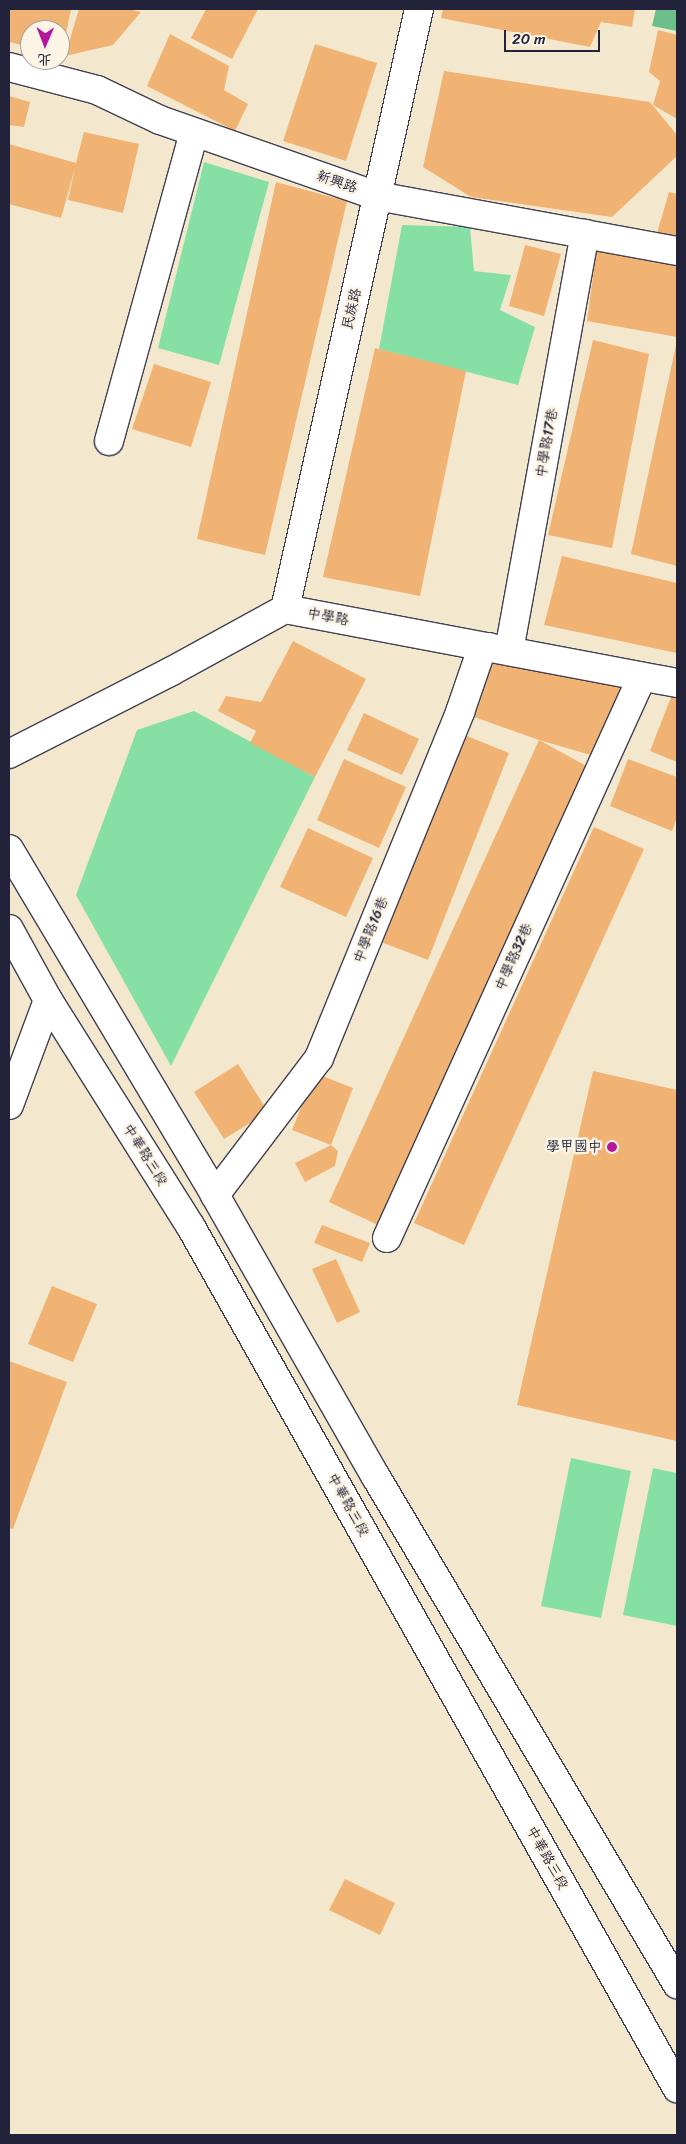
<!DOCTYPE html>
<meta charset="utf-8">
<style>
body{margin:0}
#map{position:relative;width:686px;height:2144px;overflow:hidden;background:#f3e8cd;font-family:Sriracha,"LXGW WenKai TC",sans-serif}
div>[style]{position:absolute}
.green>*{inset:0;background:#86e0a6}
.forest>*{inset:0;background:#6cbe8b}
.building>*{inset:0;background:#f0b373}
.roads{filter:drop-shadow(1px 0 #414051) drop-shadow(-1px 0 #414051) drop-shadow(0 1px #414051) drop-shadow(0 -1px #414051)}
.minor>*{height:28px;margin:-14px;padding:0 14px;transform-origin:14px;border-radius:14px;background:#fff}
.dots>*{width:14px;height:14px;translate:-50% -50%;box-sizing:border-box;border:2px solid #fcf5e5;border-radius:50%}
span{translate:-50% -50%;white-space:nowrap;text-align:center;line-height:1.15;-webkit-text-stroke:5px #fcf5e5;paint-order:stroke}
.street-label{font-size:14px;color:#22223b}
.poi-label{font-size:14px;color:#22223b}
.right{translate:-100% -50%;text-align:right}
.frame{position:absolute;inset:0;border:10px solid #22223b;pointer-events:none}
.north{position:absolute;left:20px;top:20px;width:50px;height:50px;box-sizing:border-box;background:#fcf5e5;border:1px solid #a5a1a1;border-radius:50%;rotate:181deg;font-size:14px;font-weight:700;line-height:20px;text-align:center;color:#22223b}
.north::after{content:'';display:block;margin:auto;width:18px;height:22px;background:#b5179e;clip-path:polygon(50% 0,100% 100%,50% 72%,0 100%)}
.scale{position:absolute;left:504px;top:30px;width:96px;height:22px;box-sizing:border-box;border:2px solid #22223b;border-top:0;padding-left:6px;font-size:15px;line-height:18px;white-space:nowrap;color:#22223b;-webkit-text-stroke:4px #fcf5e5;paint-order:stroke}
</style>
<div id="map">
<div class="green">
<i style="clip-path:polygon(204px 162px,269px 182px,219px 365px,158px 348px)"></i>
<i style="clip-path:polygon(402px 225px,470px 227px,474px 271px,511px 275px,500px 310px,535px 327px,518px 385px,379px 349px)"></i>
<i style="clip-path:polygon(194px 711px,315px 777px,171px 1066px,76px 895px,137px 730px)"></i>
<i style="clip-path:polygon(571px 1458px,631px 1471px,601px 1618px,541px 1606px)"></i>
<i style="clip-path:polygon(653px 1468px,677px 1473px,677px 1626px,623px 1615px)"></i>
</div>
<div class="forest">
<i style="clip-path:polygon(656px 9px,677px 9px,677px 31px,652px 26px)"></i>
</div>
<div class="building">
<i style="clip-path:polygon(9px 9px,71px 9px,62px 54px,60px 30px,30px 30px,30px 47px,9px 42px)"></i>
<i style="clip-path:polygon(79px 9px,129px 9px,141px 12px,113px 45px,65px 56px)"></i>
<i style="clip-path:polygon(206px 9px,258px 9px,232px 59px,191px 38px)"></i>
<i style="clip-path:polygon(443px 9px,635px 9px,632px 27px,601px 22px,590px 47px,441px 18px)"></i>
<i style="clip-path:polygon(658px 30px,677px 35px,677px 119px,653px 105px,660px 81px,649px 72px)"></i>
<i style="clip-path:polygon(170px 34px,229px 66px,224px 90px,248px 104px,235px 131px,147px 86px)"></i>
<i style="clip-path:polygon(315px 44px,377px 63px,346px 161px,283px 141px)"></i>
<i style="clip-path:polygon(444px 71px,650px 102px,677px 135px,677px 156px,612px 217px,471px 197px,423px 167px)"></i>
<i style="clip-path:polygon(9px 96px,30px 102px,24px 127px,9px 125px)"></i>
<i style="clip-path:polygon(84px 132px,139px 144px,123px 213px,68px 200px,75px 168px,61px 218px,9px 204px,9px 144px,76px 163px)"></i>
<i style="clip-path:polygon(276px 182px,347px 201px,265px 555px,197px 539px)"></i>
<i style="clip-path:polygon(669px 192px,677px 194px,677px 236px,657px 233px)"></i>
<i style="clip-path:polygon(525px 245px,561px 254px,544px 316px,509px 306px)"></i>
<i style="clip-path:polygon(597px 246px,677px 263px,677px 337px,587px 321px)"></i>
<i style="clip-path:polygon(593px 340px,649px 354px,612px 548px,548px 535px)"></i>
<i style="clip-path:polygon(676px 345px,677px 346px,677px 566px,631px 554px)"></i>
<i style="clip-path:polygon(375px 348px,466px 371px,420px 596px,323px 577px)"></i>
<i style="clip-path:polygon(154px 364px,211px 382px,191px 447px,132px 429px)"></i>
<i style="clip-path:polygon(562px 556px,677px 583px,677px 653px,544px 625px)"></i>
<i style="clip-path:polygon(293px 641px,366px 679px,315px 777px,250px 743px,256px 731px,218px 711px,226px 696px,261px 702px)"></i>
<i style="clip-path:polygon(482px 648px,621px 688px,601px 758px,539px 740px,460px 712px)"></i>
<i style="clip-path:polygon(673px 692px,677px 693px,677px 762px,650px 751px)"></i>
<i style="clip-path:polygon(364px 713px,419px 739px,402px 775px,347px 750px)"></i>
<i style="clip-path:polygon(462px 734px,509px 753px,428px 960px,381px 942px)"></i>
<i style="clip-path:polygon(539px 740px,592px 769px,378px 1225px,329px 1202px)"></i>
<i style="clip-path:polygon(344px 759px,406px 787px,379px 848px,317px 820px)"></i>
<i style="clip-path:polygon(628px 759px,677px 777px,677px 818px,672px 831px,610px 806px)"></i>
<i style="clip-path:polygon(594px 827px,644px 849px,464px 1245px,414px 1223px)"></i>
<i style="clip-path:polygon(308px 828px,373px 858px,346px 917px,280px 887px)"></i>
<i style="clip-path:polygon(238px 1064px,268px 1112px,224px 1139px,194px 1092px)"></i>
<i style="clip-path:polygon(593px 1071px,677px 1090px,677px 1441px,517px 1405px)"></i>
<i style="clip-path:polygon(315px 1073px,353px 1088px,331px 1145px,338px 1151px,335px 1166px,305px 1182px,295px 1163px,331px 1145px,292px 1130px)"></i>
<i style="clip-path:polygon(322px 1225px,370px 1243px,362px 1262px,314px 1243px)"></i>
<i style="clip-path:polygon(336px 1259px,360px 1312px,337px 1323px,312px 1269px)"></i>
<i style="clip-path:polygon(52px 1286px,97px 1304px,73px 1362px,28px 1344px)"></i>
<i style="clip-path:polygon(9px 1361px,67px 1382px,13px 1529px,9px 1528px)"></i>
<i style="clip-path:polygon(345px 1879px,395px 1903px,380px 1935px,329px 1910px)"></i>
</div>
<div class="roads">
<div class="minor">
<i style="left:9px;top:67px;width:91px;rotate:14.6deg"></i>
<i style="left:97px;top:90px;width:70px;rotate:25.5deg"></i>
<i style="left:160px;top:120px;width:230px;rotate:19.3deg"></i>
<i style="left:377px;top:196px;width:305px;rotate:10.4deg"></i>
<i style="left:109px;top:441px;width:320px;rotate:-74.6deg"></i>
<i style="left:285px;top:609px;width:615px;rotate:-77.41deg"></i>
<i style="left:509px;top:651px;width:424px;rotate:-79.7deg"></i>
<i style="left:9px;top:754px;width:181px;rotate:-27deg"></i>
<i style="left:170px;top:672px;width:131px;rotate:-28.7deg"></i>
<i style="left:285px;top:609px;width:399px;rotate:10.7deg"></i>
<i style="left:9px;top:849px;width:403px;rotate:59.2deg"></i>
<i style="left:215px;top:1195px;width:325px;rotate:60.3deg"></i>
<i style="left:376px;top:1477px;width:590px;rotate:59.3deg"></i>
<i style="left:9px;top:929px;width:81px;rotate:61.2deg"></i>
<i style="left:48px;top:1000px;width:268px;rotate:57.8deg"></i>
<i style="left:191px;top:1227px;width:989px;rotate:60.56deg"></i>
<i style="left:9px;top:1105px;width:112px;rotate:-69.6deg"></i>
<i style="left:215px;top:1195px;width:172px;rotate:-52.8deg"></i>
<i style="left:319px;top:1058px;width:374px;rotate:-67.8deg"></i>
<i style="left:460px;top:712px;width:68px;rotate:-71deg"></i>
<i style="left:482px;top:648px;width:7px;rotate:-8deg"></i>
<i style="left:387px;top:1238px;width:616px;rotate:-65.56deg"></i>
</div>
</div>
<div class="dots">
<i style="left:612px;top:1147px;background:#b5179e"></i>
</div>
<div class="street-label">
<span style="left:337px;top:182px;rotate:19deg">新興路</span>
<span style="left:352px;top:309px;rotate:-77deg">民族路</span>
<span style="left:547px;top:443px;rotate:-80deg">中學路17巷</span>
<span style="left:328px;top:617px;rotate:11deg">中學路</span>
<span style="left:371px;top:930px;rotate:-68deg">中學路16巷</span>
<span style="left:514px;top:957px;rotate:-66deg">中學路32巷</span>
<span style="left:145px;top:1155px;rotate:58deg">中華路三段</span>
<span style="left:348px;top:1505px;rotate:61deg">中華路三段</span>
<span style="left:547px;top:1858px;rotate:61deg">中華路三段</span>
</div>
<div class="poi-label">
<span class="right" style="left:602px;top:1147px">學甲國中</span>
</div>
<div class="frame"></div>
<div class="north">北</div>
<div class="scale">20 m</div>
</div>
